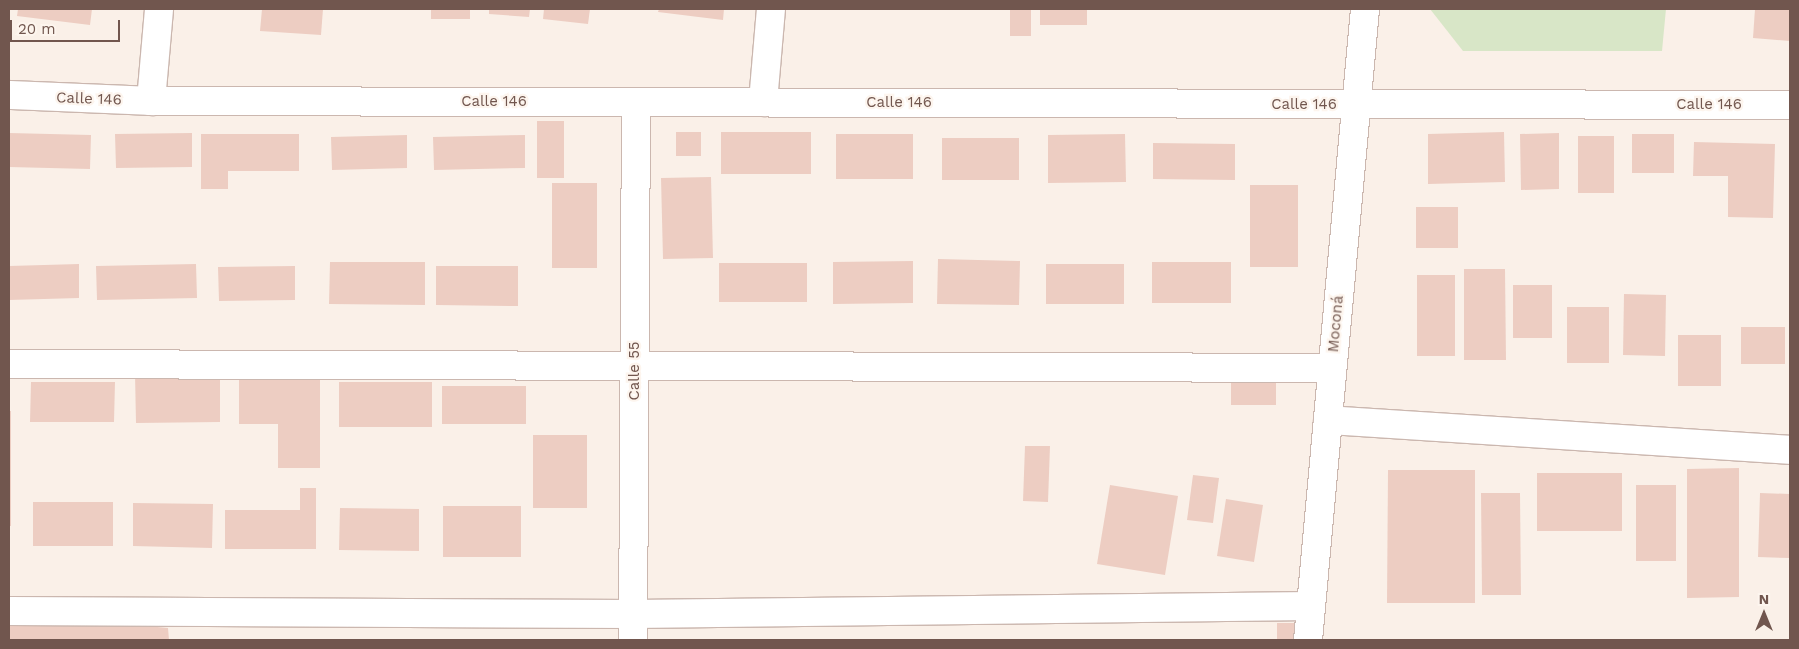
<!DOCTYPE html>
<meta charset="utf-8">
<style>
body{margin:0}
#map{position:relative;width:1799px;height:649px;overflow:hidden;background:#faf0e8;font-family:"Work Sans",sans-serif}
div>[style]{position:absolute}
.green>*{inset:0;background:#d8e6c7}
.building>*{inset:0;background:#edcdc2}
.roads{filter:drop-shadow(1px 0 #cbb7af) drop-shadow(-1px 0 #cbb7af) drop-shadow(0 1px #cbb7af) drop-shadow(0 -1px #cbb7af)}
.minor>*{height:28px;margin:-14px;padding:0 14px;transform-origin:14px;border-radius:14px;background:#fff}
span{translate:-50% -50%;white-space:nowrap;text-align:center;line-height:1.15;-webkit-text-stroke:4.5px #fdf5ee;paint-order:stroke}
.street-label{font-size:15px;color:#71564e}
.frame{position:absolute;inset:0;border:10px solid #71564e;pointer-events:none}
.north{position:absolute;left:1739px;top:589px;width:50px;height:50px;-webkit-text-stroke:4px #fdf5ee;paint-order:stroke;rotate:0deg;font-size:14px;font-weight:700;line-height:20px;text-align:center;color:#71564e}
.north::after{content:'';display:block;margin:auto;width:18px;height:22px;background:#71564e;clip-path:polygon(50% 0,100% 100%,50% 72%,0 100%)}
.scale{position:absolute;left:10px;top:20px;width:110px;height:22px;box-sizing:border-box;border:2px solid #71564e;border-top:0;padding-left:6px;font-size:15px;line-height:18px;white-space:nowrap;color:#71564e;-webkit-text-stroke:4px #fdf5ee;paint-order:stroke}
</style>
<div id="map">
<div class="green">
<i style="clip-path:polygon(1430px 9px,1666px 9px,1662px 51px,1463px 51px)"></i>
</div>
<div class="building">
<i style="clip-path:polygon(18px 9px,92px 9px,90px 25px,17px 16px)"></i>
<i style="clip-path:polygon(262px 9px,323px 9px,321px 35px,260px 31px)"></i>
<i style="clip-path:polygon(431px 9px,470px 9px,470px 19px,431px 19px)"></i>
<i style="clip-path:polygon(489px 9px,530px 9px,529px 17px,489px 14px)"></i>
<i style="clip-path:polygon(544px 9px,590px 9px,588px 24px,543px 19px)"></i>
<i style="clip-path:polygon(659px 9px,724px 9px,723px 20px,658px 12px)"></i>
<i style="clip-path:polygon(1010px 9px,1031px 9px,1031px 36px,1010px 36px)"></i>
<i style="clip-path:polygon(1040px 9px,1087px 9px,1087px 25px,1040px 25px)"></i>
<i style="clip-path:polygon(1755px 9px,1790px 9px,1790px 41px,1753px 38px)"></i>
<i style="clip-path:polygon(537px 121px,564px 121px,564px 178px,537px 178px)"></i>
<i style="clip-path:polygon(676px 132px,701px 132px,701px 156px,676px 156px)"></i>
<i style="clip-path:polygon(721px 132px,811px 132px,811px 174px,721px 174px)"></i>
<i style="clip-path:polygon(1504px 132px,1505px 182px,1428px 184px,1428px 134px)"></i>
<i style="clip-path:polygon(9px 133px,91px 135px,90px 169px,9px 167px)"></i>
<i style="clip-path:polygon(192px 133px,192px 167px,116px 168px,115px 134px)"></i>
<i style="clip-path:polygon(1559px 133px,1559px 189px,1521px 190px,1520px 134px)"></i>
<i style="clip-path:polygon(201px 134px,299px 134px,299px 171px,228px 171px,228px 189px,201px 189px)"></i>
<i style="clip-path:polygon(836px 134px,913px 134px,913px 179px,836px 179px)"></i>
<i style="clip-path:polygon(1125px 134px,1126px 182px,1048px 183px,1048px 135px)"></i>
<i style="clip-path:polygon(1632px 134px,1674px 134px,1674px 173px,1632px 173px)"></i>
<i style="clip-path:polygon(407px 135px,407px 168px,332px 170px,331px 137px)"></i>
<i style="clip-path:polygon(525px 135px,525px 168px,434px 170px,433px 137px)"></i>
<i style="clip-path:polygon(1578px 136px,1614px 136px,1614px 193px,1578px 193px)"></i>
<i style="clip-path:polygon(942px 138px,1019px 138px,1019px 180px,942px 180px)"></i>
<i style="clip-path:polygon(1694px 142px,1775px 144px,1773px 218px,1728px 217px,1728px 176px,1693px 176px)"></i>
<i style="clip-path:polygon(1153px 143px,1235px 144px,1235px 180px,1153px 179px)"></i>
<i style="clip-path:polygon(711px 177px,713px 258px,663px 259px,661px 178px)"></i>
<i style="clip-path:polygon(552px 183px,597px 183px,597px 268px,552px 268px)"></i>
<i style="clip-path:polygon(1250px 185px,1298px 185px,1298px 267px,1250px 267px)"></i>
<i style="clip-path:polygon(1416px 207px,1458px 207px,1458px 248px,1416px 248px)"></i>
<i style="clip-path:polygon(938px 259px,1020px 261px,1019px 305px,937px 304px)"></i>
<i style="clip-path:polygon(913px 261px,913px 303px,833px 304px,833px 262px)"></i>
<i style="clip-path:polygon(330px 262px,425px 262px,425px 305px,329px 304px)"></i>
<i style="clip-path:polygon(1152px 262px,1231px 262px,1231px 303px,1152px 303px)"></i>
<i style="clip-path:polygon(719px 263px,807px 263px,807px 302px,719px 302px)"></i>
<i style="clip-path:polygon(79px 264px,79px 298px,9px 300px,9px 266px)"></i>
<i style="clip-path:polygon(196px 264px,197px 298px,97px 300px,96px 266px)"></i>
<i style="clip-path:polygon(1046px 264px,1124px 264px,1124px 304px,1046px 304px)"></i>
<i style="clip-path:polygon(295px 266px,295px 300px,219px 301px,218px 267px)"></i>
<i style="clip-path:polygon(436px 266px,518px 266px,518px 306px,436px 305px)"></i>
<i style="clip-path:polygon(1464px 269px,1505px 269px,1506px 360px,1464px 360px)"></i>
<i style="clip-path:polygon(1417px 275px,1455px 275px,1455px 356px,1417px 356px)"></i>
<i style="clip-path:polygon(1513px 285px,1552px 285px,1552px 338px,1513px 338px)"></i>
<i style="clip-path:polygon(1624px 294px,1666px 295px,1665px 356px,1623px 355px)"></i>
<i style="clip-path:polygon(1567px 307px,1609px 307px,1609px 363px,1567px 363px)"></i>
<i style="clip-path:polygon(1741px 327px,1785px 327px,1785px 364px,1741px 364px)"></i>
<i style="clip-path:polygon(1678px 335px,1721px 335px,1721px 386px,1678px 386px)"></i>
<i style="clip-path:polygon(135px 374px,220px 374px,220px 422px,136px 423px)"></i>
<i style="clip-path:polygon(239px 375px,320px 375px,320px 468px,278px 468px,278px 424px,239px 424px)"></i>
<i style="clip-path:polygon(1231px 376px,1276px 376px,1276px 405px,1231px 405px)"></i>
<i style="clip-path:polygon(31px 382px,115px 382px,114px 422px,30px 422px)"></i>
<i style="clip-path:polygon(339px 382px,432px 382px,432px 427px,339px 427px)"></i>
<i style="clip-path:polygon(442px 386px,526px 386px,526px 424px,442px 424px)"></i>
<i style="clip-path:polygon(9px 411px,11px 411px,11px 526px,9px 526px)"></i>
<i style="clip-path:polygon(533px 435px,587px 435px,587px 508px,533px 508px)"></i>
<i style="clip-path:polygon(1025px 446px,1050px 446px,1048px 502px,1023px 501px)"></i>
<i style="clip-path:polygon(1739px 468px,1739px 597px,1687px 598px,1687px 469px)"></i>
<i style="clip-path:polygon(1388px 470px,1475px 470px,1475px 603px,1387px 603px)"></i>
<i style="clip-path:polygon(1537px 473px,1622px 473px,1622px 531px,1537px 531px)"></i>
<i style="clip-path:polygon(1193px 475px,1219px 478px,1213px 523px,1187px 520px)"></i>
<i style="clip-path:polygon(1110px 485px,1178px 496px,1165px 575px,1097px 564px)"></i>
<i style="clip-path:polygon(1636px 485px,1676px 485px,1676px 561px,1636px 561px)"></i>
<i style="clip-path:polygon(300px 488px,316px 488px,316px 549px,225px 549px,225px 510px,300px 510px)"></i>
<i style="clip-path:polygon(1481px 493px,1520px 493px,1521px 595px,1482px 595px)"></i>
<i style="clip-path:polygon(1760px 493px,1790px 494px,1790px 558px,1758px 557px)"></i>
<i style="clip-path:polygon(1226px 499px,1263px 505px,1254px 562px,1217px 556px)"></i>
<i style="clip-path:polygon(33px 502px,113px 502px,113px 546px,33px 546px)"></i>
<i style="clip-path:polygon(133px 503px,213px 504px,212px 548px,133px 546px)"></i>
<i style="clip-path:polygon(443px 506px,521px 506px,521px 557px,443px 557px)"></i>
<i style="clip-path:polygon(340px 508px,419px 509px,419px 551px,339px 550px)"></i>
<i style="clip-path:polygon(9px 623px,115px 623px,168px 628px,169px 640px,9px 640px)"></i>
<i style="clip-path:polygon(1277px 623px,1303px 623px,1303px 640px,1277px 640px)"></i>
</div>
<div class="roads">
<div class="minor">
<i style="left:9px;top:95px;width:142px;rotate:2.4deg"></i>
<i style="left:151px;top:101px;width:1639px;rotate:0.14deg"></i>
<i style="left:151px;top:101px;width:92px;rotate:-85deg"></i>
<i style="left:763px;top:102px;width:93px;rotate:-85.1deg"></i>
<i style="left:9px;top:364px;width:1323px;rotate:0.17deg"></i>
<i style="left:1328px;top:420px;width:463px;rotate:3.7deg"></i>
<i style="left:9px;top:611px;width:624px;rotate:0.28deg"></i>
<i style="left:633px;top:614px;width:678px;rotate:-0.68deg"></i>
<i style="left:633px;top:640px;width:538px;rotate:-89.68deg"></i>
<i style="left:1308px;top:640px;width:634px;rotate:-84.84deg"></i>
</div>
</div>
<div class="street-label">
<span style="left:89px;top:99px;rotate:2deg">Calle 146</span>
<span style="left:494px;top:102px">Calle 146</span>
<span style="left:899px;top:103px">Calle 146</span>
<span style="left:1304px;top:105px">Calle 146</span>
<span style="left:1709px;top:105px">Calle 146</span>
<span style="left:1336px;top:324px;rotate:-85deg">Moconá</span>
<span style="left:635px;top:371px;rotate:-90deg">Calle 55</span>
</div>
<div class="frame"></div>
<div class="north">N</div>
<div class="scale">20 m</div>
</div>
